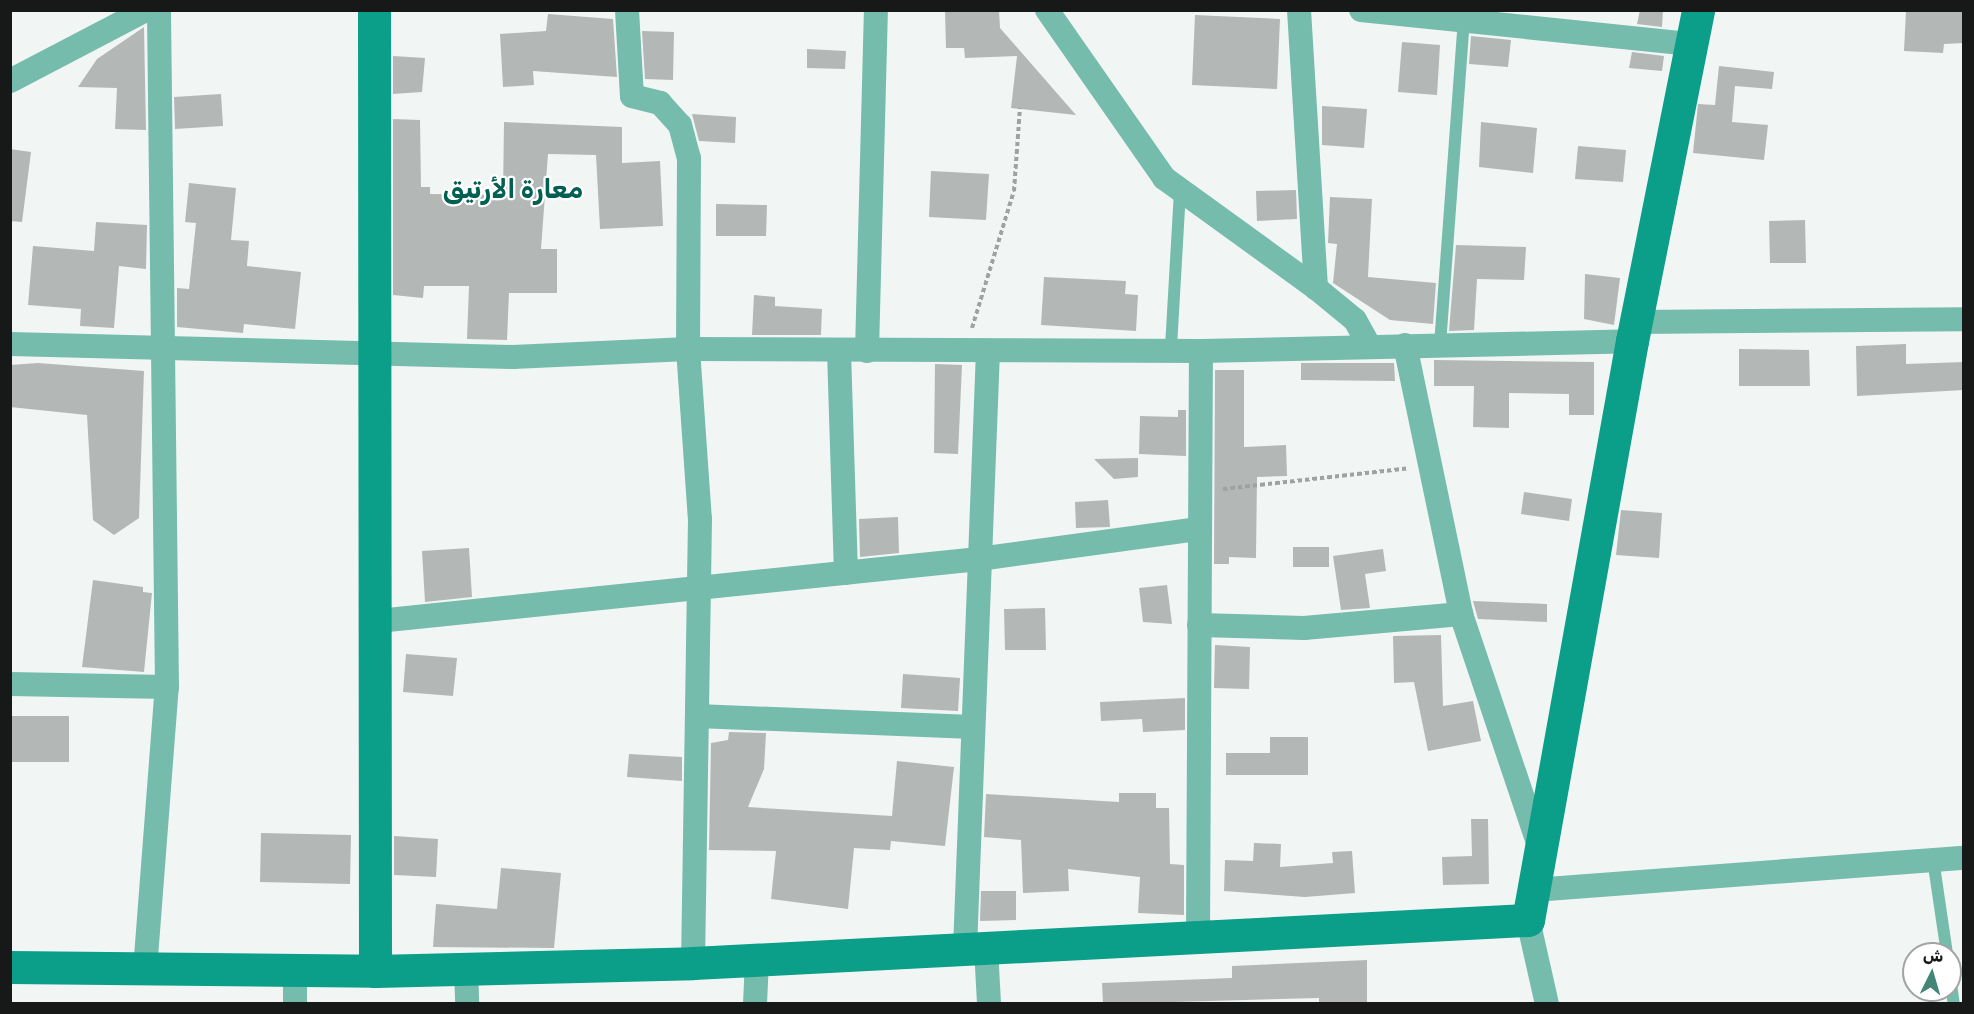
<!DOCTYPE html>
<meta charset="utf-8">
<style>
body{margin:0}
#map{position:relative;width:1974px;height:1014px;overflow:hidden;background:#f1f6f5;font-family:Rubik,Cairo,sans-serif}
div>[style]{position:absolute}
.building>*{inset:0;background:#b3b8b6}
.path>*{height:4px;margin-top:-2px;transform-origin:0;background:repeating-linear-gradient(90deg,#9ea2a1 0 4.5px,transparent 0 7.5px)}
.lane>*{height:12px;margin:-6px;padding:0 6px;transform-origin:6px;border-radius:6px;background:#75bcac}
.street>*{height:24px;margin:-12px;padding:0 12px;transform-origin:12px;border-radius:12px;background:#75bcac}
.secondary>*{height:33px;margin:-16.5px;padding:0 16.5px;transform-origin:16.5px;border-radius:16.5px;background:#0b9e89}
span{translate:-50% -50%;white-space:nowrap;text-align:center;line-height:1.15;-webkit-text-stroke:4.5px #fff;paint-order:stroke}
.district-label{font-size:26px;color:#016052;font-weight:700}
.frame{position:absolute;inset:0;border:12px solid #171818;pointer-events:none}
.north{position:absolute;left:1902px;top:942px;width:60px;height:60px;box-sizing:border-box;background:#fff;border:2px solid #a2a3a3;border-radius:50%;rotate:5deg;font-size:16px;font-weight:700;line-height:24px;text-align:center;color:#171818}
.north::after{content:'';display:block;margin:auto;width:21px;height:27px;background:#438678;clip-path:polygon(50% 0,100% 100%,50% 72%,0 100%)}
</style>
<div id="map">
<div class="building">
<i style="clip-path:polygon(945px 10px,999px 10px,1000px 28px,1076px 115px,1011px 108px,1017px 56px,965px 58px,964px 48px,946px 48px)"></i>
<i style="clip-path:polygon(1640px 10px,1663px 10px,1662px 27px,1637px 24px)"></i>
<i style="clip-path:polygon(1906px 10px,1964px 11px,1964px 43px,1944px 44px,1943px 53px,1904px 51px)"></i>
<i style="clip-path:polygon(548px 14px,613px 19px,617px 77px,533px 71px,534px 85px,503px 87px,500px 34px,546px 31px)"></i>
<i style="clip-path:polygon(1195px 15px,1280px 19px,1277px 89px,1192px 85px)"></i>
<i style="clip-path:polygon(144px 27px,146px 130px,115px 129px,117px 88px,78px 87px,97px 59px)"></i>
<i style="clip-path:polygon(642px 31px,674px 32px,673px 80px,645px 79px)"></i>
<i style="clip-path:polygon(1471px 36px,1511px 40px,1508px 67px,1469px 64px)"></i>
<i style="clip-path:polygon(1402px 42px,1440px 45px,1437px 95px,1398px 92px)"></i>
<i style="clip-path:polygon(807px 49px,846px 51px,845px 69px,807px 68px)"></i>
<i style="clip-path:polygon(1632px 52px,1664px 56px,1662px 71px,1629px 68px)"></i>
<i style="clip-path:polygon(393px 56px,425px 58px,422px 92px,393px 94px)"></i>
<i style="clip-path:polygon(1719px 66px,1774px 72px,1772px 89px,1735px 86px,1732px 122px,1768px 125px,1764px 160px,1693px 153px,1698px 104px,1715px 105px)"></i>
<i style="clip-path:polygon(221px 94px,223px 126px,175px 129px,174px 97px)"></i>
<i style="clip-path:polygon(1322px 106px,1367px 109px,1364px 148px,1322px 145px)"></i>
<i style="clip-path:polygon(692px 114px,736px 117px,735px 143px,699px 141px)"></i>
<i style="clip-path:polygon(393px 119px,420px 120px,421px 187px,430px 187px,430px 194px,503px 195px,504px 122px,622px 127px,622px 163px,660px 161px,663px 226px,600px 229px,596px 155px,548px 154px,541px 249px,557px 249px,557px 293px,509px 293px,507px 340px,467px 339px,469px 286px,424px 286px,423px 298px,393px 295px)"></i>
<i style="clip-path:polygon(1481px 122px,1537px 128px,1533px 173px,1479px 167px)"></i>
<i style="clip-path:polygon(1578px 146px,1626px 150px,1623px 182px,1575px 179px)"></i>
<i style="clip-path:polygon(10px 149px,31px 152px,22px 222px,10px 221px)"></i>
<i style="clip-path:polygon(931px 171px,989px 174px,986px 220px,929px 217px)"></i>
<i style="clip-path:polygon(189px 183px,236px 188px,231px 240px,249px 241px,247px 266px,301px 272px,295px 329px,244px 324px,243px 333px,177px 327px,177px 288px,189px 289px,196px 223px,185px 222px)"></i>
<i style="clip-path:polygon(1296px 190px,1297px 219px,1257px 221px,1256px 191px)"></i>
<i style="clip-path:polygon(1330px 197px,1372px 199px,1368px 277px,1436px 283px,1433px 324px,1390px 320px,1333px 283px,1337px 244px,1328px 243px)"></i>
<i style="clip-path:polygon(716px 204px,767px 205px,766px 236px,716px 236px)"></i>
<i style="clip-path:polygon(1805px 220px,1806px 263px,1770px 263px,1769px 221px)"></i>
<i style="clip-path:polygon(96px 222px,147px 225px,146px 269px,119px 266px,114px 328px,80px 326px,81px 309px,28px 305px,33px 246px,94px 251px)"></i>
<i style="clip-path:polygon(1456px 245px,1526px 247px,1524px 280px,1477px 279px,1474px 330px,1449px 331px)"></i>
<i style="clip-path:polygon(1585px 274px,1620px 278px,1614px 325px,1584px 319px)"></i>
<i style="clip-path:polygon(1044px 277px,1126px 281px,1125px 294px,1138px 295px,1136px 331px,1041px 325px)"></i>
<i style="clip-path:polygon(754px 295px,775px 297px,775px 306px,822px 309px,821px 335px,752px 335px)"></i>
<i style="clip-path:polygon(1906px 344px,1906px 364px,1964px 362px,1964px 390px,1857px 396px,1856px 346px)"></i>
<i style="clip-path:polygon(1739px 349px,1809px 350px,1810px 386px,1739px 386px)"></i>
<i style="clip-path:polygon(1434px 360px,1594px 362px,1594px 415px,1569px 415px,1569px 394px,1509px 393px,1509px 428px,1473px 427px,1474px 386px,1434px 386px)"></i>
<i style="clip-path:polygon(38px 363px,144px 371px,139px 518px,114px 535px,93px 520px,87px 415px,10px 407px,10px 365px)"></i>
<i style="clip-path:polygon(1301px 363px,1394px 363px,1395px 381px,1301px 380px)"></i>
<i style="clip-path:polygon(935px 364px,962px 365px,958px 454px,934px 453px)"></i>
<i style="clip-path:polygon(1215px 370px,1244px 370px,1244px 447px,1286px 445px,1287px 476px,1257px 477px,1256px 558px,1229px 557px,1229px 564px,1214px 564px)"></i>
<i style="clip-path:polygon(1178px 410px,1186px 410px,1186px 456px,1139px 454px,1140px 416px,1178px 417px)"></i>
<i style="clip-path:polygon(1138px 458px,1138px 477px,1114px 479px,1094px 459px)"></i>
<i style="clip-path:polygon(1524px 492px,1572px 499px,1569px 521px,1521px 514px)"></i>
<i style="clip-path:polygon(1108px 500px,1110px 527px,1076px 528px,1075px 502px)"></i>
<i style="clip-path:polygon(1621px 510px,1662px 513px,1659px 558px,1616px 555px)"></i>
<i style="clip-path:polygon(898px 517px,899px 553px,860px 557px,859px 519px)"></i>
<i style="clip-path:polygon(1293px 547px,1329px 547px,1329px 567px,1293px 567px)"></i>
<i style="clip-path:polygon(469px 548px,472px 597px,425px 602px,422px 551px)"></i>
<i style="clip-path:polygon(1383px 549px,1386px 571px,1365px 574px,1370px 608px,1341px 610px,1333px 556px)"></i>
<i style="clip-path:polygon(93px 580px,143px 587px,143px 592px,152px 593px,144px 672px,82px 667px)"></i>
<i style="clip-path:polygon(1167px 585px,1172px 624px,1143px 622px,1139px 588px)"></i>
<i style="clip-path:polygon(1473px 601px,1547px 604px,1547px 622px,1478px 619px)"></i>
<i style="clip-path:polygon(1045px 608px,1046px 650px,1005px 650px,1004px 609px)"></i>
<i style="clip-path:polygon(1441px 635px,1443px 706px,1473px 701px,1481px 741px,1428px 751px,1414px 682px,1394px 683px,1393px 636px)"></i>
<i style="clip-path:polygon(1215px 645px,1250px 647px,1249px 689px,1214px 688px)"></i>
<i style="clip-path:polygon(406px 654px,457px 658px,453px 696px,403px 692px)"></i>
<i style="clip-path:polygon(903px 674px,960px 678px,958px 711px,901px 708px)"></i>
<i style="clip-path:polygon(1185px 698px,1185px 730px,1143px 732px,1142px 719px,1101px 721px,1100px 702px)"></i>
<i style="clip-path:polygon(10px 716px,69px 716px,69px 762px,10px 762px)"></i>
<i style="clip-path:polygon(729px 732px,766px 733px,764px 769px,748px 807px,892px 816px,897px 761px,954px 767px,945px 846px,891px 841px,890px 850px,854px 848px,848px 909px,771px 899px,776px 851px,709px 850px,711px 743px,728px 740px)"></i>
<i style="clip-path:polygon(1270px 737px,1308px 737px,1308px 775px,1226px 775px,1226px 753px,1270px 753px)"></i>
<i style="clip-path:polygon(629px 754px,682px 757px,682px 781px,627px 777px)"></i>
<i style="clip-path:polygon(1119px 793px,1156px 793px,1156px 808px,1169px 808px,1170px 864px,1184px 865px,1184px 915px,1138px 913px,1140px 877px,1068px 869px,1069px 891px,1023px 893px,1021px 840px,984px 837px,986px 794px,1119px 802px)"></i>
<i style="clip-path:polygon(1471px 819px,1488px 819px,1489px 884px,1443px 885px,1442px 857px,1472px 856px)"></i>
<i style="clip-path:polygon(261px 833px,351px 835px,350px 884px,260px 882px)"></i>
<i style="clip-path:polygon(394px 836px,438px 839px,436px 877px,394px 875px)"></i>
<i style="clip-path:polygon(1254px 843px,1281px 844px,1280px 867px,1333px 863px,1332px 852px,1352px 851px,1355px 893px,1305px 897px,1224px 891px,1225px 860px,1253px 861px)"></i>
<i style="clip-path:polygon(501px 868px,561px 873px,554px 948px,433px 947px,436px 904px,497px 909px)"></i>
<i style="clip-path:polygon(981px 891px,1016px 891px,1016px 920px,980px 921px)"></i>
<i style="clip-path:polygon(1367px 960px,1367px 1003px,1319px 1004px,1319px 998px,1103px 1004px,1102px 983px,1232px 978px,1232px 966px)"></i>
</div>
<div class="path">
<i style="left:972px;top:328px;width:143px;rotate:-73deg"></i>
<i style="left:1014px;top:191px;width:83px;rotate:-85.9deg"></i>
<i style="left:1223px;top:489px;width:187px;rotate:-6.4deg"></i>
</div>
<div class="lane">
<i style="left:1440px;top:345px;width:325px;rotate:-85.8deg"></i>
<i style="left:1171px;top:347px;width:158px;rotate:-86.7deg"></i>
<i style="left:1933px;top:859px;width:96px;rotate:81.6deg"></i>
<i style="left:1950px;top:977px;width:27px;rotate:82deg"></i>
</div>
<div class="street">
<i style="left:627px;top:10px;width:86px;rotate:86.7deg"></i>
<i style="left:632px;top:96px;width:29px;rotate:14deg"></i>
<i style="left:660px;top:103px;width:30px;rotate:48deg"></i>
<i style="left:680px;top:125px;width:34px;rotate:75deg"></i>
<i style="left:689px;top:158px;width:191px;rotate:90.3deg"></i>
<i style="left:688px;top:349px;width:170px;rotate:86deg"></i>
<i style="left:700px;top:519px;width:444px;rotate:90.9deg"></i>
<i style="left:1047px;top:10px;width:205px;rotate:55.1deg"></i>
<i style="left:1164px;top:178px;width:188px;rotate:35.9deg"></i>
<i style="left:1316px;top:288px;width:50px;rotate:39.4deg"></i>
<i style="left:1355px;top:320px;width:29px;rotate:61deg"></i>
<i style="left:1299px;top:10px;width:279px;rotate:86.5deg"></i>
<i style="left:1361px;top:10px;width:332px;rotate:5.9deg"></i>
<i style="left:10px;top:81px;width:153px;rotate:-27.6deg"></i>
<i style="left:1635px;top:322px;width:329px;rotate:-0.5deg"></i>
<i style="left:10px;top:344px;width:503px;rotate:1.48deg"></i>
<i style="left:513px;top:357px;width:175px;rotate:-2.6deg"></i>
<i style="left:688px;top:349px;width:513px;rotate:0.22deg"></i>
<i style="left:1201px;top:351px;width:431px;rotate:-1.3deg"></i>
<i style="left:1405px;top:345px;width:275px;rotate:78.2deg"></i>
<i style="left:1461px;top:614px;width:248px;rotate:71.4deg"></i>
<i style="left:839px;top:351px;width:222px;rotate:88.2deg"></i>
<i style="left:867px;top:351px;width:341px;rotate:-88.5deg"></i>
<i style="left:378px;top:621px;width:604px;rotate:-5.89deg"></i>
<i style="left:979px;top:559px;width:220px;rotate:-7.8deg"></i>
<i style="left:1199px;top:625px;width:105px;rotate:1.6deg"></i>
<i style="left:1304px;top:628px;width:158px;rotate:-5.1deg"></i>
<i style="left:10px;top:684px;width:157px;rotate:1.1deg"></i>
<i style="left:697px;top:716px;width:276px;rotate:2.3deg"></i>
<i style="left:1534px;top:890px;width:431px;rotate:-4.3deg"></i>
<i style="left:1528px;top:920px;width:86px;rotate:77.3deg"></i>
<i style="left:1198px;top:937px;width:586px;rotate:-89.71deg"></i>
<i style="left:986px;top:948px;width:56px;rotate:86.9deg"></i>
<i style="left:965px;top:949px;width:598px;rotate:-87.8deg"></i>
<i style="left:466px;top:969px;width:35px;rotate:88deg"></i>
<i style="left:145px;top:970px;width:284px;rotate:-85.6deg"></i>
<i style="left:167px;top:687px;width:677px;rotate:-90.68deg"></i>
<i style="left:295px;top:1004px;width:34px;rotate:-90deg"></i>
<i style="left:755px;top:1004px;width:44px;rotate:-87.4deg"></i>
</div>
<div class="secondary">
<i style="left:374px;top:10px;width:961px;rotate:89.94deg"></i>
<i style="left:10px;top:967px;width:365px;rotate:0.6deg"></i>
<i style="left:375px;top:971px;width:318px;rotate:-1.4deg"></i>
<i style="left:693px;top:963px;width:836px;rotate:-2.95deg"></i>
<i style="left:1528px;top:920px;width:588px;rotate:-79.82deg"></i>
<i style="left:1632px;top:341px;width:338px;rotate:-78.7deg"></i>
</div>
<div class="district-label">
<span style="left:513px;top:190px">معارة الأرتيق</span>
</div>
<div class="frame"></div>
<div class="north">ش</div>
</div>
